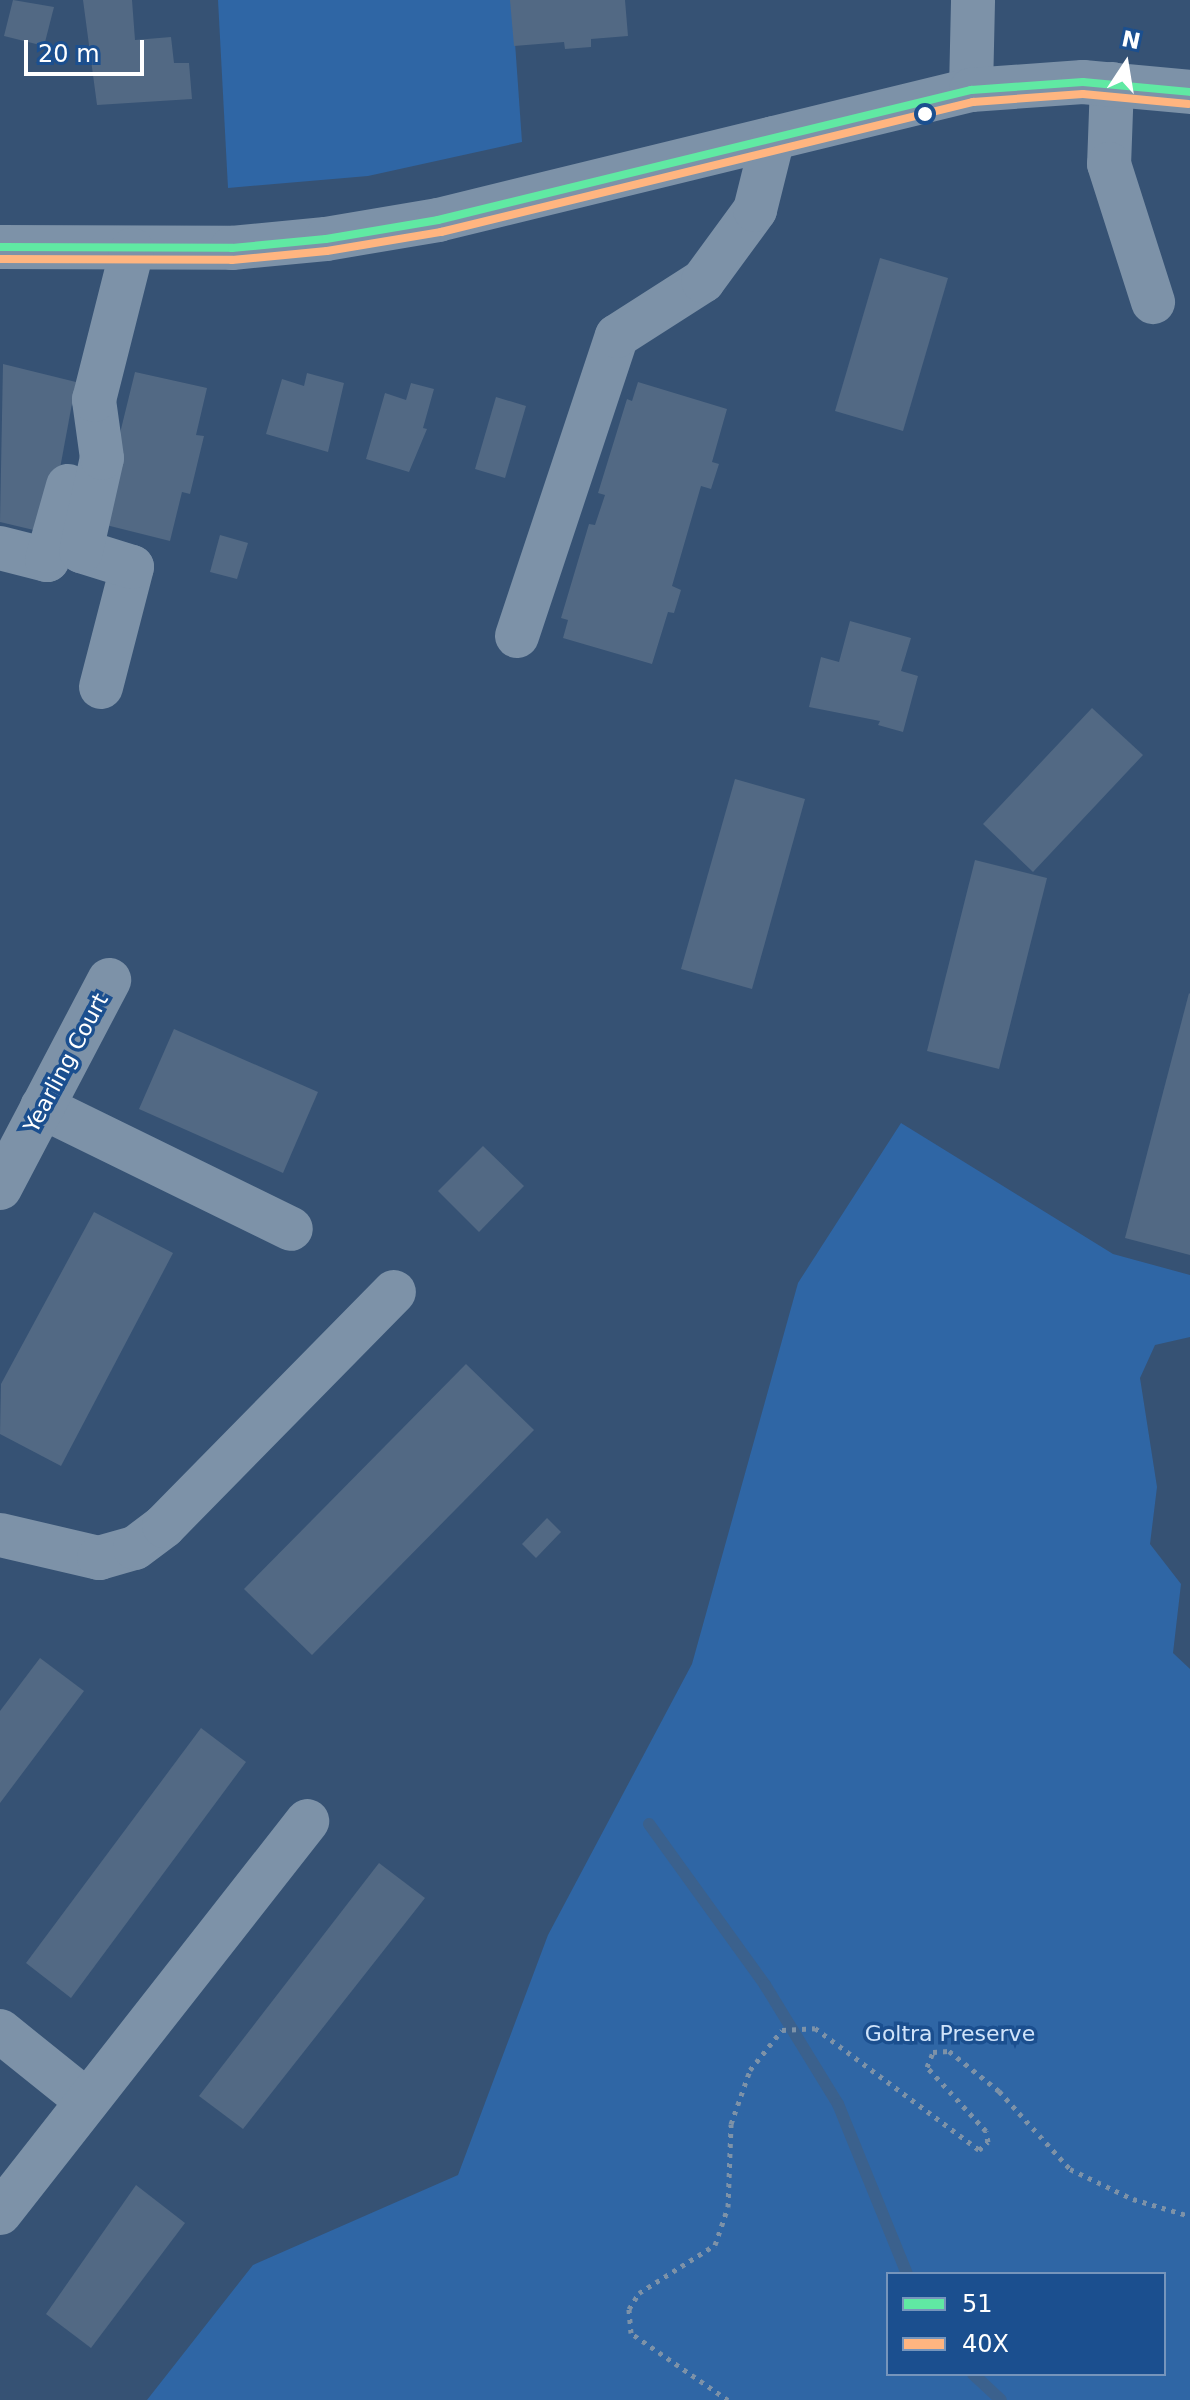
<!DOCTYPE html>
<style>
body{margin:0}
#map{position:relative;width:1190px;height:2400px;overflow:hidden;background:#365274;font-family:"DejaVu Sans",sans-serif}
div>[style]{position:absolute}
.green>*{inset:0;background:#2f66a5}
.stream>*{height:12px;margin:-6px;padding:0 6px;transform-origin:6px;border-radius:6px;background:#3b618d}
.building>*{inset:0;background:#526984}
.path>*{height:5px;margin-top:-2.5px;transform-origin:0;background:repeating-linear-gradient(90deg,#7d92a8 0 4px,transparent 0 10px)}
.minor>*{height:44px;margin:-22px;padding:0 22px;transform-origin:22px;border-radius:22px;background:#7d92a8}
.bus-1>*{height:8px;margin:-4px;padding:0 4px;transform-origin:4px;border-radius:4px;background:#60e9a3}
.bus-2>*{height:8px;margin:-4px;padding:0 4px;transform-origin:4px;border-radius:4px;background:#ffb580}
.dots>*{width:22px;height:22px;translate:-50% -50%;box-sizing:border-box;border:4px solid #1b4f8f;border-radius:50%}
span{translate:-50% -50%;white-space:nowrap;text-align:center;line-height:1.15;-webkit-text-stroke:7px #1b4f8f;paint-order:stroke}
.street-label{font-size:22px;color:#fff}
.park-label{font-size:22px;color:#cfe3fa}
.legend{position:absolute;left:886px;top:2272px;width:280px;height:104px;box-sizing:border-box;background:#1b4f8f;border:2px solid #7695bc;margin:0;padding:10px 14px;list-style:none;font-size:24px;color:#fff}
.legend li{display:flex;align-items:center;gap:16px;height:40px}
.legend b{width:40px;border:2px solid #7695bc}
.north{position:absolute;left:1086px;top:24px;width:80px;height:80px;-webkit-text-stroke:6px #1b4f8f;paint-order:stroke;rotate:12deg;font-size:22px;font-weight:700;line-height:32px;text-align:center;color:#fff}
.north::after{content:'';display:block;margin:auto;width:28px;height:36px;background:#fff;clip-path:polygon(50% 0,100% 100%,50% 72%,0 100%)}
.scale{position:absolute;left:24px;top:40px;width:120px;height:36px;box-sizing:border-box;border:4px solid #fff;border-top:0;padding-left:10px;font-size:24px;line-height:28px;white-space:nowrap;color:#fff;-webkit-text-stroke:6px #1b4f8f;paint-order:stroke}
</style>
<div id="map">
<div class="green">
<i style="clip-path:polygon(218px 0,512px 0,522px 142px,368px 176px,228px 188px)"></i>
<i style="clip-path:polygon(evenodd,901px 1123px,1113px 1254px,1190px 1275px,1190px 1337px,1155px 1345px,1140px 1378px,1157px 1487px,1150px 1544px,1181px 1584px,1173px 1653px,1190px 1669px,1190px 2400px,147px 2400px,253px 2265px,458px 2175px,548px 1935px,692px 1664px,798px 1283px,901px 1123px,888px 2274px,1164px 2274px,1164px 2374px,888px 2374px,888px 2274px)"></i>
</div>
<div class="stream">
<i style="left:649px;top:1824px;width:198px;rotate:54.2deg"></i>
<i style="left:765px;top:1985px;width:140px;rotate:58.5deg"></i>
<i style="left:838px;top:2104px;width:183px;rotate:67.9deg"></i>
<i style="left:973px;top:2374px;width:38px;rotate:43deg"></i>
</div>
<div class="building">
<i style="clip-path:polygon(13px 0,54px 7px,44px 46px,4px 36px)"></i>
<i style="clip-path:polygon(83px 0,132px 0,135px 40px,171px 37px,174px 63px,189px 63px,192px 99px,97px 105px)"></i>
<i style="clip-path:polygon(510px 0,625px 0,628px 36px,591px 39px,591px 47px,565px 49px,564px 42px,514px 46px)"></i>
<i style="clip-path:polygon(880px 258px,948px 278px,903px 431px,835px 411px)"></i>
<i style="clip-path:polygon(3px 364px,76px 382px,56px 490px,38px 531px,0 522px)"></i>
<i style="clip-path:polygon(135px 372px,207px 388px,196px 435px,204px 436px,190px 494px,182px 492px,170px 541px,98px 523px)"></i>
<i style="clip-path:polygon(307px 373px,344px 383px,328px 452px,266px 434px,282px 379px,304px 386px)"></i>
<i style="clip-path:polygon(638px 382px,727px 409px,712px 462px,719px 464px,711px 489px,701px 486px,672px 586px,681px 590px,674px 613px,668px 612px,652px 664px,563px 638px,568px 620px,561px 618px,589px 524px,595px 525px,605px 495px,598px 493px,627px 399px,632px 401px)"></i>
<i style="clip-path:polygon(411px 383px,434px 389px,423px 428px,427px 429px,409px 472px,366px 459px,385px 393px,406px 400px)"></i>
<i style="clip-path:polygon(496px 397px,526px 406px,505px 478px,475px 469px)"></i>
<i style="clip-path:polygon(220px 535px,248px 543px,237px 579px,210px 572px)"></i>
<i style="clip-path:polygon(850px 621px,911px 638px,901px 671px,918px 676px,903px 732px,878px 725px,880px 721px,809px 707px,821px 657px,839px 662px)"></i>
<i style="clip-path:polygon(1092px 708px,1143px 755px,1033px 872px,983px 824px)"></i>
<i style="clip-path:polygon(735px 779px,805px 799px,752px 989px,681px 969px)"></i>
<i style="clip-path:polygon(975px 860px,1047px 878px,999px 1069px,927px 1051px)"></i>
<i style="clip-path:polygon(1189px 993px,1190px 994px,1190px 1255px,1125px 1238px)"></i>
<i style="clip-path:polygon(174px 1029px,318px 1092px,283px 1173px,139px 1109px)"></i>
<i style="clip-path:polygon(483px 1146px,524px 1186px,479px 1232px,438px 1191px)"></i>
<i style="clip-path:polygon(94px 1212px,173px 1253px,61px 1466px,0 1434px,1px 1384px)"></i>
<i style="clip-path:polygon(466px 1364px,534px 1430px,312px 1655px,244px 1589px)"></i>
<i style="clip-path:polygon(547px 1518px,561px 1532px,536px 1558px,522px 1544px)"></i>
<i style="clip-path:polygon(40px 1658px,84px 1691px,0 1803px,0 1711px)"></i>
<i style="clip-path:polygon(201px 1728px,246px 1762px,71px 1998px,26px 1963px)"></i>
<i style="clip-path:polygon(379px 1863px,425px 1898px,243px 2129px,199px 2096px)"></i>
<i style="clip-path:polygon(136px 2185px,185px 2223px,91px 2348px,46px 2314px)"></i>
</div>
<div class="path">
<i style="left:728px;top:2400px;width:118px;rotate:-145.4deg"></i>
<i style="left:631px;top:2333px;width:24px;rotate:-95deg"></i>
<i style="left:629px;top:2309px;width:19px;rotate:-58deg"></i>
<i style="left:639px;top:2293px;width:90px;rotate:-32.3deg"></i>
<i style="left:715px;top:2245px;width:40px;rotate:-71.1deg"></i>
<i style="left:728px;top:2207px;width:83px;rotate:-87.9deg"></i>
<i style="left:731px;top:2124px;width:57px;rotate:-70.6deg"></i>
<i style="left:750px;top:2070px;width:51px;rotate:-51.3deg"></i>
<i style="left:782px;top:2030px;width:33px;rotate:-3deg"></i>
<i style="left:815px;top:2028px;width:204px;rotate:36.6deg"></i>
<i style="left:979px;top:2150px;width:12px;rotate:-42deg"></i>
<i style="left:988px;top:2142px;width:11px;rotate:-100deg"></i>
<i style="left:986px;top:2131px;width:87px;rotate:-132.7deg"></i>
<i style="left:927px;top:2067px;width:16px;rotate:-68deg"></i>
<i style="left:933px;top:2052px;width:16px;rotate:-4deg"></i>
<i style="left:949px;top:2051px;width:64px;rotate:38.7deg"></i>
<i style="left:999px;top:2091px;width:105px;rotate:47.7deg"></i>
<i style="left:1070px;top:2169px;width:70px;rotate:25.5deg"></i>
<i style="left:1133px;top:2199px;width:59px;rotate:16.6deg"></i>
</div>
<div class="minor">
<i style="left:1112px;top:84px;width:80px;rotate:92.1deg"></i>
<i style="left:1109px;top:164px;width:145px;rotate:72.3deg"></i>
<i style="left:971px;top:90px;width:90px;rotate:-88.7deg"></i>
<i style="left:0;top:247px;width:232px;rotate:0.2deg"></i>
<i style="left:232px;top:248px;width:94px;rotate:-5.5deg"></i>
<i style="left:326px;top:239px;width:114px;rotate:-9.6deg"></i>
<i style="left:438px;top:220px;width:549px;rotate:-13.71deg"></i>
<i style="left:971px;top:90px;width:112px;rotate:-4.1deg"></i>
<i style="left:1083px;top:82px;width:107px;rotate:5.3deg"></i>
<i style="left:0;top:548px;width:49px;rotate:14.3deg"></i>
<i style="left:47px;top:560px;width:77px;rotate:-74.2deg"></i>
<i style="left:517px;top:636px;width:316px;rotate:-71.6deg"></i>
<i style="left:617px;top:336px;width:102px;rotate:-32.6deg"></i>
<i style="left:703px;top:281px;width:88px;rotate:-53.8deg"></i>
<i style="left:755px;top:210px;width:74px;rotate:-76deg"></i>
<i style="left:101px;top:687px;width:124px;rotate:-75.5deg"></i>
<i style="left:132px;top:567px;width:53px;rotate:-162.6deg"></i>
<i style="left:81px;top:551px;width:95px;rotate:-77.3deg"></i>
<i style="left:102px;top:458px;width:59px;rotate:-97.9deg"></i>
<i style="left:94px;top:400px;width:155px;rotate:-75.8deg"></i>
<i style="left:42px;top:1107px;width:277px;rotate:26.1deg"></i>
<i style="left:0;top:1188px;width:235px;rotate:-62.3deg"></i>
<i style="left:0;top:1535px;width:102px;rotate:13.1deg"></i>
<i style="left:99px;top:1558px;width:37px;rotate:-16deg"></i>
<i style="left:135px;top:1548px;width:36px;rotate:-37deg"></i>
<i style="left:164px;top:1526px;width:328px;rotate:-45.5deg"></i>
<i style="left:0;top:2031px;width:112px;rotate:38.8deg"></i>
<i style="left:0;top:2213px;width:498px;rotate:-51.9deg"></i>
</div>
<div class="bus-1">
<i style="left:0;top:247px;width:232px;rotate:0.2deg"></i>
<i style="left:232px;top:248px;width:94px;rotate:-5.5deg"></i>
<i style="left:326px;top:239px;width:114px;rotate:-9.6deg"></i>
<i style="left:438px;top:220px;width:549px;rotate:-13.71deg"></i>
<i style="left:971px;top:90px;width:112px;rotate:-4.1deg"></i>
<i style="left:1083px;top:82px;width:107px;rotate:5.3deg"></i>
</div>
<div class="bus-2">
<i style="left:0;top:259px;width:232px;rotate:0.2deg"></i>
<i style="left:232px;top:260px;width:95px;rotate:-5.4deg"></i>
<i style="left:327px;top:251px;width:116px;rotate:-9.5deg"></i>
<i style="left:441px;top:232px;width:548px;rotate:-13.73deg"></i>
<i style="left:973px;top:102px;width:110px;rotate:-4.2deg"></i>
<i style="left:1083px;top:94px;width:106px;rotate:5.4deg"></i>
</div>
<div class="dots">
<i style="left:925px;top:114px;background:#fff"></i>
</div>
<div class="street-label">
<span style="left:66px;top:1063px;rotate:-62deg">Yearling Court</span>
</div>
<div class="park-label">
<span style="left:950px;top:2034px">Goltra Preserve</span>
</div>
<ul class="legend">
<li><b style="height:10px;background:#60e9a3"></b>51</li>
<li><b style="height:10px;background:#ffb580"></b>40X</li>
</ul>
<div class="north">N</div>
<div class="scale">20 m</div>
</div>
